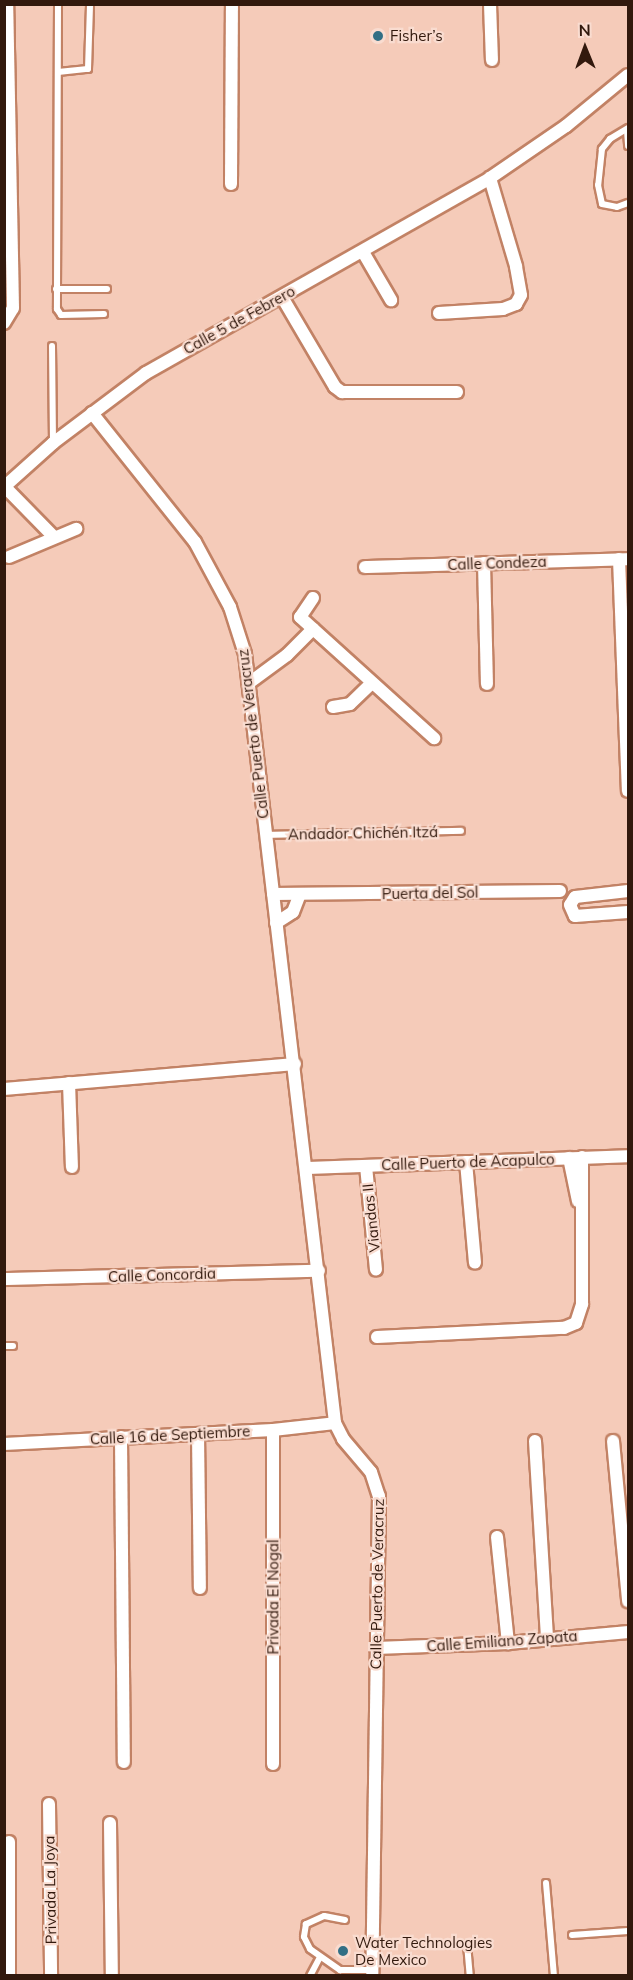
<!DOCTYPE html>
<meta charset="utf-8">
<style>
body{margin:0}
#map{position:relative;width:633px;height:1980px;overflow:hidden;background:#f5cbb9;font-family:Mulish,sans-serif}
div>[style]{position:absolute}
.roads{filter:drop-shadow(2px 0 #c28265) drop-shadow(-2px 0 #c28265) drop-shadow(0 2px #c28265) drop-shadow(0 -2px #c28265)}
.service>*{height:6px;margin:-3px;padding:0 3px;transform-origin:3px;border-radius:3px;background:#fff}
.minor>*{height:12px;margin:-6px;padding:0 6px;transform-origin:6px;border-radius:6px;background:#fff}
.dots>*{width:16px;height:16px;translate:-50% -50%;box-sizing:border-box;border:3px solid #f9dcd0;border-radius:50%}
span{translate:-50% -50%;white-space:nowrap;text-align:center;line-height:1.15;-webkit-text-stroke:4.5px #f9dcd0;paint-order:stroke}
.poi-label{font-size:15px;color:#32190d}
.left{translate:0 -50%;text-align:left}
.street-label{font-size:15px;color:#32190d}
.frame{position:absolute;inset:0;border:6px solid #32190d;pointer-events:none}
.north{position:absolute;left:555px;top:18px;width:60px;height:60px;-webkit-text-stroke:4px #f9dcd0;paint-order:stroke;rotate:359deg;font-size:16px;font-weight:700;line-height:24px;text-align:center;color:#32190d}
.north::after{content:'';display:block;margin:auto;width:21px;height:27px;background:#32190d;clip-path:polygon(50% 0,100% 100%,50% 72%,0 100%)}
</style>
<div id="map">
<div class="roads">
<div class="service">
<i style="left:58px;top:4px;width:305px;rotate:90.2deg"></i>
<i style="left:57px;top:309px;width:7px;rotate:56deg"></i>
<i style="left:61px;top:315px;width:43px;rotate:-1.3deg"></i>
<i style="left:58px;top:72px;width:30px;rotate:-6deg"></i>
<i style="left:88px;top:69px;width:65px;rotate:-88.2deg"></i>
<i style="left:628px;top:128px;width:21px;rotate:149deg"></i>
<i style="left:610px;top:139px;width:13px;rotate:129deg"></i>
<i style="left:602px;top:149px;width:36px;rotate:96deg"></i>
<i style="left:598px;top:185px;width:19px;rotate:78deg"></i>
<i style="left:602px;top:204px;width:15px;rotate:11deg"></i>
<i style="left:617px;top:207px;width:12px;rotate:-20deg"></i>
<i style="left:627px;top:130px;width:16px;rotate:86deg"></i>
<i style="left:56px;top:289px;width:51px"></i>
<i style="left:52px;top:346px;width:96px;rotate:89.4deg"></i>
<i style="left:265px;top:835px;width:196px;rotate:-1.2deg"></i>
<i style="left:4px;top:1346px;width:9px"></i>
<i style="left:546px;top:1883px;width:93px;rotate:85.1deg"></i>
<i style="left:345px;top:1920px;width:21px;rotate:-169deg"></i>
<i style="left:324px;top:1916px;width:20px;rotate:156deg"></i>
<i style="left:306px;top:1924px;width:13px;rotate:99deg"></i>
<i style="left:304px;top:1937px;width:13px;rotate:63deg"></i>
<i style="left:310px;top:1949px;width:37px;rotate:35deg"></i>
<i style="left:340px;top:1970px;width:32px"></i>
<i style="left:572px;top:1935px;width:56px;rotate:-4.1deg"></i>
<i style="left:467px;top:1944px;width:32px;rotate:85deg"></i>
<i style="left:310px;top:1976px;width:21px;rotate:-62deg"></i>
</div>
<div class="minor">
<i style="left:490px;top:4px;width:56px;rotate:88deg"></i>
<i style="left:231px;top:184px;width:180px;rotate:-89.7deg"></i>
<i style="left:363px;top:252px;width:56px;rotate:59.7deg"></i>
<i style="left:282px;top:297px;width:104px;rotate:59.5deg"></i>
<i style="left:335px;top:387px;width:9px;rotate:36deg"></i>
<i style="left:342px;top:392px;width:115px"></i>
<i style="left:439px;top:313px;width:64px;rotate:-3.6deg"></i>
<i style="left:503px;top:309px;width:14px;rotate:-21deg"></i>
<i style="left:516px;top:304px;width:10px;rotate:-61deg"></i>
<i style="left:521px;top:295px;width:29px;rotate:-100deg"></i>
<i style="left:516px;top:266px;width:92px;rotate:-106.5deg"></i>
<i style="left:4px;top:323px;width:17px;rotate:-59deg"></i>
<i style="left:13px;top:308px;width:304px;rotate:-91.1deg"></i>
<i style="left:92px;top:413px;width:165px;rotate:51.4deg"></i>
<i style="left:195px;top:542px;width:74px;rotate:61.7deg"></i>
<i style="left:230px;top:607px;width:49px;rotate:72.3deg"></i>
<i style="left:245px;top:654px;width:774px;rotate:83.32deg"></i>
<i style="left:335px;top:1423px;width:18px;rotate:63deg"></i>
<i style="left:343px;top:1439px;width:43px;rotate:49.7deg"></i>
<i style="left:371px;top:1472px;width:25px;rotate:72deg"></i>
<i style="left:379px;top:1496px;width:480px;rotate:90.8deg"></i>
<i style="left:4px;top:487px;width:66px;rotate:-41.9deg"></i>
<i style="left:53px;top:443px;width:116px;rotate:-37deg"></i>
<i style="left:146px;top:373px;width:395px;rotate:-29.5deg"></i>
<i style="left:490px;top:178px;width:92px;rotate:-34.4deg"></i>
<i style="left:566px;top:126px;width:80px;rotate:-39.4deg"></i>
<i style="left:5px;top:487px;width:70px;rotate:45.6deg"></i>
<i style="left:9px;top:557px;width:73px;rotate:-22.7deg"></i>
<i style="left:619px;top:559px;width:232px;rotate:87.8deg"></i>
<i style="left:484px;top:563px;width:121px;rotate:88.6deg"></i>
<i style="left:365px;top:567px;width:263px;rotate:-1.7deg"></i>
<i style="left:313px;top:598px;width:23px;rotate:124deg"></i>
<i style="left:300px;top:617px;width:181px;rotate:42.1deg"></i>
<i style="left:249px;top:683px;width:47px;rotate:-36.4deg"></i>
<i style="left:287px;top:655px;width:37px;rotate:-45deg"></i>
<i style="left:333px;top:707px;width:17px;rotate:-10deg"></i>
<i style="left:350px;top:704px;width:29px;rotate:-44deg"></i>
<i style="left:628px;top:891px;width:53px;rotate:173.5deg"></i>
<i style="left:575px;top:897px;width:9px;rotate:122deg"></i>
<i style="left:570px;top:905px;width:12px;rotate:66deg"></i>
<i style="left:575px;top:916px;width:53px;rotate:-4.3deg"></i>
<i style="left:273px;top:894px;width:287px;rotate:-0.6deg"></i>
<i style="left:276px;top:923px;width:20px;rotate:-33deg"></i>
<i style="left:293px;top:912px;width:19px;rotate:-69deg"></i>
<i style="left:69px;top:1083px;width:84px;rotate:88deg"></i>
<i style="left:4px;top:1089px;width:292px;rotate:-4.9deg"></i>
<i style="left:569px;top:1158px;width:44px;rotate:78.2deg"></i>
<i style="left:466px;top:1162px;width:101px;rotate:84.9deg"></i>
<i style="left:366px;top:1166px;width:104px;rotate:84.5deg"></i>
<i style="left:307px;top:1168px;width:321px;rotate:-2.1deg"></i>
<i style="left:4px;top:1279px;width:315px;rotate:-1.5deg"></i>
<i style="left:377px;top:1337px;width:187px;rotate:-2.8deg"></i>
<i style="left:564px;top:1328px;width:13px;rotate:-23deg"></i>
<i style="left:576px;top:1323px;width:20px;rotate:-72deg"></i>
<i style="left:582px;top:1304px;width:147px;rotate:-90deg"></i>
<i style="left:273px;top:1430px;width:334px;rotate:90deg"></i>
<i style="left:198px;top:1434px;width:154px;rotate:89.3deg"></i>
<i style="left:121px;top:1437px;width:325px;rotate:89.5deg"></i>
<i style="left:535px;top:1441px;width:198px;rotate:86.5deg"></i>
<i style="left:613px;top:1441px;width:161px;rotate:84.6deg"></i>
<i style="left:4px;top:1444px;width:269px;rotate:-3deg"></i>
<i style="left:273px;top:1430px;width:62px;rotate:-6.4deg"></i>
<i style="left:497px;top:1537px;width:107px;rotate:84.1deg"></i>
<i style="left:376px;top:1648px;width:132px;rotate:-2.2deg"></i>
<i style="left:508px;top:1643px;width:121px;rotate:-5.2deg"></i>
<i style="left:49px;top:1804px;width:172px;rotate:89.3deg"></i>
<i style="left:110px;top:1823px;width:153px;rotate:89.3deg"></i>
<i style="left:9px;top:1842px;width:134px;rotate:90deg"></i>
</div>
</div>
<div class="dots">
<i style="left:378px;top:36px;background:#326f85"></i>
<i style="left:343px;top:1951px;background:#326f85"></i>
</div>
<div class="poi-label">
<span class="left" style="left:390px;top:36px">Fisher’s</span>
<span class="left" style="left:355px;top:1951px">Water Technologies<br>De Mexico</span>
</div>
<div class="street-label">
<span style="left:239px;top:320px;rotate:-29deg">Calle 5 de Febrero</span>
<span style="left:497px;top:563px;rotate:-2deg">Calle Condeza</span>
<span style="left:253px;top:734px;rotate:-97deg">Calle Puerto de Veracruz</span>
<span style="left:363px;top:833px;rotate:-1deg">Andador Chichén Itzá</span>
<span style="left:430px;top:893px;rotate:-1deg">Puerta del Sol</span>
<span style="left:468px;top:1162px;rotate:-2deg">Calle Puerto de Acapulco</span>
<span style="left:371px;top:1218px;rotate:-96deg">Viandas II</span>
<span style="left:162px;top:1275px;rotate:-2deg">Calle Concordia</span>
<span style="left:170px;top:1435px;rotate:-3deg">Calle 16 de Septiembre</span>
<span style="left:377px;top:1584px;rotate:-89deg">Calle Puerto de Veracruz</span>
<span style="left:273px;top:1597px;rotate:-90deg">Privada El Nogal</span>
<span style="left:502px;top:1641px;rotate:-4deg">Calle Emiliano Zapata</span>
<span style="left:50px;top:1890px;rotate:-91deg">Privada La Joya</span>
</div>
<div class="frame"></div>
<div class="north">N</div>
</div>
